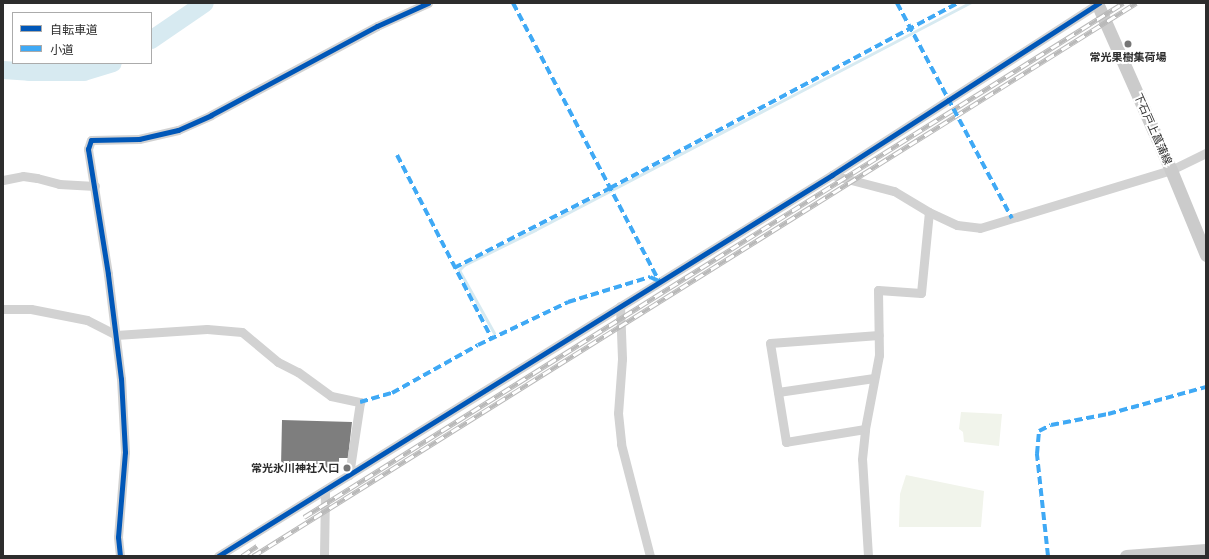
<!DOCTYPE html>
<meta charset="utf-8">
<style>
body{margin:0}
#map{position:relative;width:1209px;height:559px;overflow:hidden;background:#fff;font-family:"Public Sans","Noto Sans JP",sans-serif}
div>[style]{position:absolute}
.green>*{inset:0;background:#f1f4eb}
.stream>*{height:3px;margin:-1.5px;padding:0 1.5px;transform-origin:1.5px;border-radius:1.5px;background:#d7eaf1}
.river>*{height:18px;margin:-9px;padding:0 9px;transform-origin:9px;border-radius:9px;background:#d7eaf1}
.building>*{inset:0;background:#7e7e7e}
.street>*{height:9px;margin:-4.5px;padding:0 4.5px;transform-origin:4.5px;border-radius:4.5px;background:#d2d2d2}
.secondary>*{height:13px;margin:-6.5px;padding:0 6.5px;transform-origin:6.5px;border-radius:6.5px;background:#cbcbcb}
.rail>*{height:4.5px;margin-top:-2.25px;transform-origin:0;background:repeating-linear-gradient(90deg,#fff 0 9px,#b9b9b9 0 18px);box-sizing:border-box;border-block:1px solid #b9b9b9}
.quiet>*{height:4px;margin-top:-2px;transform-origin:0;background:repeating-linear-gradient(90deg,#3fa9f5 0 8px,transparent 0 12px)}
.cycleway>*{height:5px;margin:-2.5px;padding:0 2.5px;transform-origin:2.5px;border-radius:2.5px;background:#0057b8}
.dots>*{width:11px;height:11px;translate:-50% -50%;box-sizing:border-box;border:2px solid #fff;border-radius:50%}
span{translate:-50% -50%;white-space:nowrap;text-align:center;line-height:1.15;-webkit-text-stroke:4px #fff;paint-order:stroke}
.poi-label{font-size:11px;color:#2d2d2d;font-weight:700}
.right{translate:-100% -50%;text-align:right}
.street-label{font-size:11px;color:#2d2d2d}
.frame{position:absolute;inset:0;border:4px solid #2d2d2d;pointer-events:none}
.legend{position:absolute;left:12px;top:12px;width:140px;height:52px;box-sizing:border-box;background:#fff;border:1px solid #ababab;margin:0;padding:5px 7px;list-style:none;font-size:12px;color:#2d2d2d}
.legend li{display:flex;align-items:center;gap:8px;height:20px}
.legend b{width:20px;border:1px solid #ababab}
</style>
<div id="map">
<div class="green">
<i style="clip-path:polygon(961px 412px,1002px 414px,999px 446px,964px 442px,963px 432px,959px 429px)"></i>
<i style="clip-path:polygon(906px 475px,984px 491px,981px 527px,899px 527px,900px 494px)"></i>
</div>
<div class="stream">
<i style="left:494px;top:333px;width:72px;rotate:-119.1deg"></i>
<i style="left:459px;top:270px;width:7px;rotate:-45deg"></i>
<i style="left:464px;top:265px;width:79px;rotate:-26.2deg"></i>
<i style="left:535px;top:230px;width:491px;rotate:-27.6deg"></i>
</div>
<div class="river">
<i style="left:151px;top:40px;width:65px;rotate:-34.4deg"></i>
<i style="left:3px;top:70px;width:26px;rotate:4deg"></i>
<i style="left:29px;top:72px;width:55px"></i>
<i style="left:84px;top:72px;width:30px;rotate:-17deg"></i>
</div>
<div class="building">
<i style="clip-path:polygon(282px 420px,352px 422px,348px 458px,339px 458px,339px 468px,281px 466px)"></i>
</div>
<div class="street">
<i style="left:832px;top:175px;width:64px;rotate:14.5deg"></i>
<i style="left:894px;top:191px;width:41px;rotate:31deg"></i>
<i style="left:929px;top:212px;width:31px;rotate:25deg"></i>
<i style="left:957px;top:225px;width:23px;rotate:7deg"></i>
<i style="left:980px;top:228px;width:200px;rotate:-16.9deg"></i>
<i style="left:1171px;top:170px;width:39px;rotate:-26deg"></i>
<i style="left:3px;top:180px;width:20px;rotate:-11deg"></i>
<i style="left:23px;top:176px;width:14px;rotate:8deg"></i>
<i style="left:37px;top:178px;width:23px;rotate:15deg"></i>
<i style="left:59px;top:184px;width:36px;rotate:3deg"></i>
<i style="left:620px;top:306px;width:53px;rotate:87.8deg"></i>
<i style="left:622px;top:359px;width:54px;rotate:94.2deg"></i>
<i style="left:618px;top:413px;width:31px;rotate:84deg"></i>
<i style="left:621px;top:444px;width:116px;rotate:75.5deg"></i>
<i style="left:3px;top:309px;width:28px"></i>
<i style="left:31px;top:309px;width:57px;rotate:11.1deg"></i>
<i style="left:87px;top:320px;width:33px;rotate:27deg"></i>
<i style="left:116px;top:335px;width:91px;rotate:-3.8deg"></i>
<i style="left:207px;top:329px;width:35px;rotate:5deg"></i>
<i style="left:242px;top:332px;width:47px;rotate:39.8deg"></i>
<i style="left:278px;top:362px;width:22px;rotate:27deg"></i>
<i style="left:298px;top:372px;width:41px;rotate:36deg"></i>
<i style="left:331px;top:396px;width:30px;rotate:12deg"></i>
<i style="left:360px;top:402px;width:74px;rotate:98.6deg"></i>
<i style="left:778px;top:392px;width:97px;rotate:-8.3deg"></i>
<i style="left:865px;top:429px;width:80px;rotate:170.7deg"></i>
<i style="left:786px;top:442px;width:100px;rotate:-99.2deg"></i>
<i style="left:770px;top:343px;width:109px;rotate:-4.2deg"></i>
<i style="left:120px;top:556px;width:19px;rotate:-96deg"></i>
<i style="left:118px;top:537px;width:85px;rotate:-85.3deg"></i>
<i style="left:125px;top:452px;width:73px;rotate:-93.1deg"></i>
<i style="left:121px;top:379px;width:106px;rotate:-97.1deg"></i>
<i style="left:108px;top:274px;width:127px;rotate:-99.1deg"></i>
<i style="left:88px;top:149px;width:9px;rotate:-72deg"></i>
<i style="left:91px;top:140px;width:48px;rotate:-1.2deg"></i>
<i style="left:139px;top:139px;width:40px;rotate:-13deg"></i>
<i style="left:178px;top:130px;width:36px;rotate:-24deg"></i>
<i style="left:211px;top:115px;width:188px;rotate:-28.2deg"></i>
<i style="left:377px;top:26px;width:56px;rotate:-24.3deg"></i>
<i style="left:218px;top:556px;width:723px;rotate:-31.82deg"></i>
<i style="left:832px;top:175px;width:318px;rotate:-32.8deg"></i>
<i style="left:324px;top:556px;width:66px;rotate:-89.1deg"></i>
<i style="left:868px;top:556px;width:97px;rotate:-93.5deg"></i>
<i style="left:862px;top:459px;width:30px;rotate:-84deg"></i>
<i style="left:865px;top:429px;width:75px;rotate:-79.3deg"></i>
<i style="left:879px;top:355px;width:65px;rotate:-90.9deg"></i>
<i style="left:878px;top:290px;width:43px;rotate:4deg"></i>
<i style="left:921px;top:293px;width:81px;rotate:-84.4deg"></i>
</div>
<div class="secondary">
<i style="left:1097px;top:3px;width:183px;rotate:66.1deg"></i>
<i style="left:1171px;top:170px;width:92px;rotate:67.6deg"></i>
<i style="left:1126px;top:556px;width:80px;rotate:-4.3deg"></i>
</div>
<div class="rail">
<i style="left:304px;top:517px;width:967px;rotate:-32.11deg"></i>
<i style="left:242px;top:556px;width:18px;rotate:-34deg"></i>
<i style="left:253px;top:556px;width:1042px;rotate:-32.06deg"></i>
</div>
<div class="quiet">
<i style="left:513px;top:3px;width:314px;rotate:62.3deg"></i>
<i style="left:897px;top:3px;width:244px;rotate:61.9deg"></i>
<i style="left:397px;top:155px;width:207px;rotate:62.7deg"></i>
<i style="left:454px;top:268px;width:175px;rotate:-27.1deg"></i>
<i style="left:610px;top:188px;width:394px;rotate:-28deg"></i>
<i style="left:360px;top:402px;width:33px;rotate:-16deg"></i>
<i style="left:392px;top:393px;width:98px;rotate:-29.2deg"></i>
<i style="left:478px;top:345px;width:100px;rotate:-25.5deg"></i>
<i style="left:568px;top:302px;width:86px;rotate:-17deg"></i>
<i style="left:650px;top:277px;width:10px;rotate:24deg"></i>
<i style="left:1048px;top:556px;width:103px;rotate:-96.2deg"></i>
<i style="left:1037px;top:454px;width:23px;rotate:-85deg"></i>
<i style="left:1039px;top:431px;width:13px;rotate:-27deg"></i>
<i style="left:1051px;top:425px;width:58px;rotate:-10.9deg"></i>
<i style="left:1108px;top:414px;width:102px;rotate:-15.4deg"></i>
</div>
<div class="cycleway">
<i style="left:120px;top:556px;width:19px;rotate:-96deg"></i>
<i style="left:118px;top:537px;width:85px;rotate:-85.3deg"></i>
<i style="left:125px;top:452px;width:73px;rotate:-93.1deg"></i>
<i style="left:121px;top:379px;width:106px;rotate:-97.1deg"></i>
<i style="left:108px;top:274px;width:127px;rotate:-99.1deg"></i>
<i style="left:88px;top:149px;width:9px;rotate:-72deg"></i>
<i style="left:91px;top:140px;width:48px;rotate:-1.2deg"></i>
<i style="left:139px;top:139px;width:40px;rotate:-13deg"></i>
<i style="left:178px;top:130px;width:36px;rotate:-24deg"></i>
<i style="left:211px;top:115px;width:188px;rotate:-28.2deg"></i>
<i style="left:377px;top:26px;width:56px;rotate:-24.3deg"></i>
<i style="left:218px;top:556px;width:723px;rotate:-31.82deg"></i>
<i style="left:832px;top:175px;width:318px;rotate:-32.8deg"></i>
</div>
<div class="dots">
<i style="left:1128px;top:44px;background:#767676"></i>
<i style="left:347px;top:468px;background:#767676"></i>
</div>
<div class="poi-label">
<span style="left:1128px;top:57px">常光果樹集荷場</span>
<span class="right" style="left:339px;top:468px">常光氷川神社入口</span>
</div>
<div class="street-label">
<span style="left:1153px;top:129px;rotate:66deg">下石戸上菖蒲線</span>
</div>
<div class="frame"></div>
<ul class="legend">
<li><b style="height:5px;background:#0057b8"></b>自転車道</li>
<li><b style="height:5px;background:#3fa9f5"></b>小道</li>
</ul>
</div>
